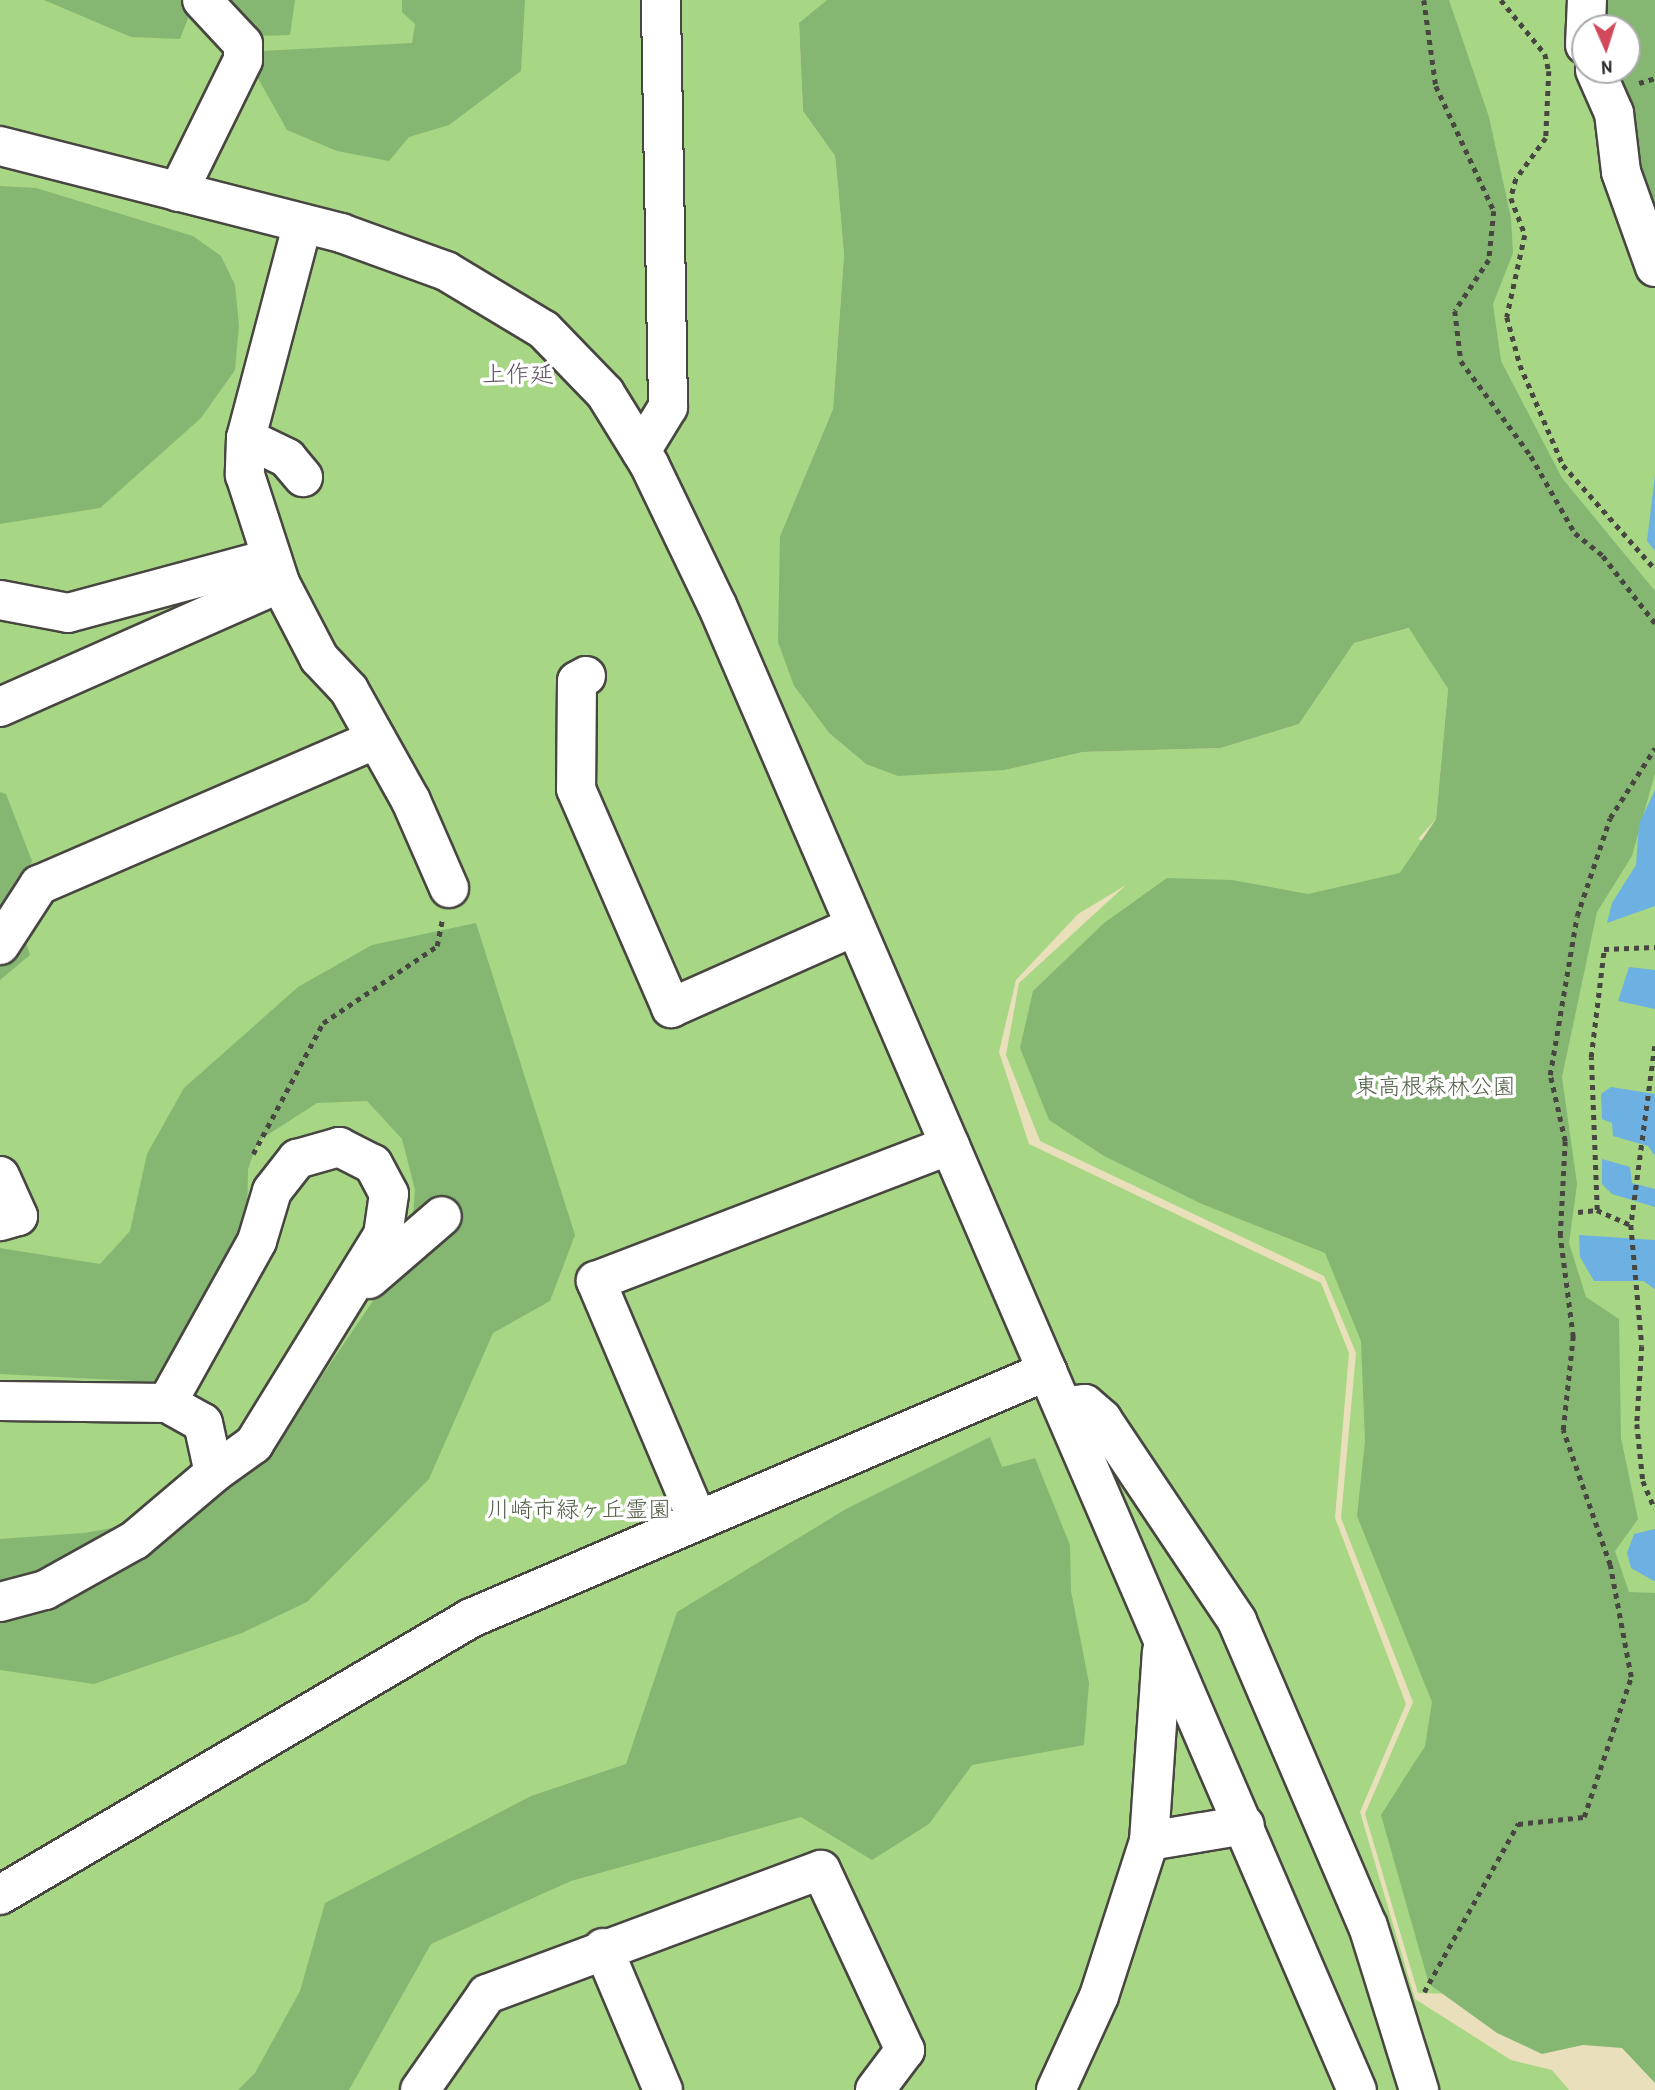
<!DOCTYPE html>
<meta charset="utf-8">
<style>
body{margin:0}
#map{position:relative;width:1655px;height:2090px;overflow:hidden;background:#eadfbb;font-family:"Patrick Hand","Klee One",sans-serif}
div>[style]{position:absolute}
.green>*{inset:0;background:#a7d684}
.forest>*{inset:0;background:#85b772}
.water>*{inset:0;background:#6db0e2}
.path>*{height:4.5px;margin-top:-2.25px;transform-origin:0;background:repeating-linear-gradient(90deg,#484641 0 5px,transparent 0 10px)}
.roads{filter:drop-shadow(2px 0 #484641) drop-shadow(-2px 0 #484641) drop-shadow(0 2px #484641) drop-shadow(0 -2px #484641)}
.minor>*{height:38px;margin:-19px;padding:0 19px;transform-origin:19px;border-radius:19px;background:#fff}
span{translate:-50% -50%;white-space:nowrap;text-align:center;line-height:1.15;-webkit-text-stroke:7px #fff;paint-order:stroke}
.park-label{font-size:23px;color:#505e46}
.neighbourhood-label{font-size:24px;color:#625262}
.north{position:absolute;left:1571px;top:14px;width:70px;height:70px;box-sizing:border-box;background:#fff;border:2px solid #aaa;border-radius:50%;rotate:177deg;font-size:19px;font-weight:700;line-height:28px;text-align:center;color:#2b2b2b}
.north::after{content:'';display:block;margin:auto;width:24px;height:32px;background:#d1495b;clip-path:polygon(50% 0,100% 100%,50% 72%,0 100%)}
</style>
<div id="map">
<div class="green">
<i style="clip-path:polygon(0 0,827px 0,799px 24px,803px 111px,835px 156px,838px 186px,844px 255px,833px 409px,780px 536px,794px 686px,829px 733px,866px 764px,1005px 770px,1083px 752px,1221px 748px,1299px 724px,1354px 643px,1410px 628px,1448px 689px,1436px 819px,1418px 839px,1585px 914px,1655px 760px,1655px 2018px,1643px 1999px,1418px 1993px,1365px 1814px,1413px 1702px,1341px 1518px,1356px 1353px,1324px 1276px,1040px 1141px,1006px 1055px,1019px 983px,1126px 885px,1078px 914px,1016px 980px,999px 1052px,1029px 1144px,1321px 1283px,1349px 1353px,1335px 1518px,1406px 1704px,1360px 1812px,1415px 1999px,1511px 2060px,1552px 2070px,1569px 2090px,0 2090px)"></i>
<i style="clip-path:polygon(evenodd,1433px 0,1655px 0,1655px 611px,1476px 375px,1433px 0,1585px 28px,1627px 28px,1627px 70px,1585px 70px,1585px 28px)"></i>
</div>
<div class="forest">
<i style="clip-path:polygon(44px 0,195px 0,180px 39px,131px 37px)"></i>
<i style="clip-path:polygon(220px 0,295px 0,290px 35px,260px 36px)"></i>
<i style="clip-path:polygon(402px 0,525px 0,521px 71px,449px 125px,409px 137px,389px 161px,337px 151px,287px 130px,251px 66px,262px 51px,412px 43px,415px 24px,402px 12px)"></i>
<i style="clip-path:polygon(827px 0,1449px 0,1489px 117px,1511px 218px,1513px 253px,1493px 304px,1501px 361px,1562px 478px,1655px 591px,1655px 773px,1632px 856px,1597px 912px,1562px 1077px,1577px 1184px,1569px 1243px,1586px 1297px,1619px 1319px,1621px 1438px,1638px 1519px,1615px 1551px,1629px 1592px,1655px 1593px,1655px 2083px,1622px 2048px,1583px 2045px,1542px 2054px,1497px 2033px,1429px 1984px,1381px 1815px,1425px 1746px,1432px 1702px,1357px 1516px,1365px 1441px,1361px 1341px,1325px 1253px,1202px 1204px,1104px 1156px,1049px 1120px,1020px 1048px,1033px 991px,1104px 923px,1167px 878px,1232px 880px,1308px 894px,1400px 873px,1436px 819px,1448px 689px,1409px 628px,1354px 643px,1299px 724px,1221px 748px,1083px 752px,1005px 770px,898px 776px,866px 764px,829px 733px,794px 686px,778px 642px,780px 536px,833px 409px,844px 255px,838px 186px,835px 156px,803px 111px,799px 23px)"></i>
<i style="clip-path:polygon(1600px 0,1655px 0,1655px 225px,1614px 70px,1627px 70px,1627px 28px,1603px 28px)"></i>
<i style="clip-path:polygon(0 186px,36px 188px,193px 236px,221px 256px,235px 285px,239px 325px,235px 370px,201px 418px,100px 508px,0 524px)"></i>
<i style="clip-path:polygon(0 792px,6px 794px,32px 861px,12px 898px,30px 955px,0 980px)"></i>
<i style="clip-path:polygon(476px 923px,575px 1235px,550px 1301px,493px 1333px,429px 1479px,307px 1602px,242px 1633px,94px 1684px,0 1670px,0 1539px,84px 1533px,200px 1512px,296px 1414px,373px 1301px,409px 1260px,415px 1190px,402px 1139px,367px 1101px,317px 1103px,258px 1141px,248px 1169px,247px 1227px,201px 1302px,176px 1360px,155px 1382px,0 1374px,0 1248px,100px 1264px,130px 1231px,147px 1154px,184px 1088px,298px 987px,372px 945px)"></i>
<i style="clip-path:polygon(990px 1437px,1002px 1467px,1035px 1458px,1070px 1545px,1071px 1591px,1089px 1683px,1084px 1745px,972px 1765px,929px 1824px,872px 1860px,801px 1817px,571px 1881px,431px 1944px,349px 2090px,238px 2090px,255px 2073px,300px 1991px,325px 1903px,531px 1796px,626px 1764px,677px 1612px,846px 1509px)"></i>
</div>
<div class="water">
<i style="clip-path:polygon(1655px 475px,1655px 551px,1647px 541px)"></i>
<i style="clip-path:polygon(1655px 790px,1655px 906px,1607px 923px,1612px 903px,1636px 865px,1639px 824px)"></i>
<i style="clip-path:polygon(1629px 967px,1655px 970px,1655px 1009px,1618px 1001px)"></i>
<i style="clip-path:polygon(1611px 1087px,1655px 1094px,1655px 1156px,1648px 1146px,1613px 1136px,1612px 1123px,1602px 1119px,1601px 1094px)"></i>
<i style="clip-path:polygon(1602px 1159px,1630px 1167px,1632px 1183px,1655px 1189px,1655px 1207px,1612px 1194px,1602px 1184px)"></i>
<i style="clip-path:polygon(1579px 1235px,1655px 1240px,1655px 1289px,1643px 1281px,1594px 1281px,1580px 1257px)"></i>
<i style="clip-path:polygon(1655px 1529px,1655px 1581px,1654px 1581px,1631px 1568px,1627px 1553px,1634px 1534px)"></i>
</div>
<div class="path">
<i style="left:1424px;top:0;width:87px;rotate:82.1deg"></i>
<i style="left:1436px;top:86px;width:138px;rotate:65.1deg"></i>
<i style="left:1494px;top:211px;width:49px;rotate:95.8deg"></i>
<i style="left:1489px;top:260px;width:61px;rotate:123.7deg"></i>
<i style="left:1455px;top:311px;width:50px;rotate:83.2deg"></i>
<i style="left:1461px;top:361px;width:118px;rotate:53.6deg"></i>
<i style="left:1531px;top:456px;width:89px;rotate:60.3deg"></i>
<i style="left:1575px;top:533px;width:36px;rotate:39deg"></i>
<i style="left:1603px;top:556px;width:85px;rotate:52.2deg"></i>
<i style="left:1501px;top:0;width:70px;rotate:50.8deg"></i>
<i style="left:1545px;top:54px;width:17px;rotate:77deg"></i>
<i style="left:1549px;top:71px;width:67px;rotate:92.6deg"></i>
<i style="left:1546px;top:138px;width:51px;rotate:126.2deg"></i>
<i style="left:1516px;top:179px;width:20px;rotate:105deg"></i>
<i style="left:1511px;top:198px;width:40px;rotate:69deg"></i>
<i style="left:1525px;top:235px;width:84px;rotate:102.4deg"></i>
<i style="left:1507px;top:317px;width:50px;rotate:74.8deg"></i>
<i style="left:1520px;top:365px;width:109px;rotate:66.7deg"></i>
<i style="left:1563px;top:465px;width:139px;rotate:48.5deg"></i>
<i style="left:1639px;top:83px;width:17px;rotate:-17deg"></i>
<i style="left:1655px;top:1046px;width:181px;rotate:97.6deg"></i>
<i style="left:1631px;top:1225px;width:121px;rotate:84.8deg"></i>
<i style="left:1642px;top:1346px;width:78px;rotate:93.7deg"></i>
<i style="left:1637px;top:1424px;width:57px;rotate:84deg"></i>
<i style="left:1643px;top:1481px;width:30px;rotate:67deg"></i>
<i style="left:253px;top:1154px;width:149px;rotate:-61.9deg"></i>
<i style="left:323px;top:1023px;width:138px;rotate:-34deg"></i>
<i style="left:437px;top:946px;width:26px;rotate:-79deg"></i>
<i style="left:1597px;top:1210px;width:153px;rotate:-92.2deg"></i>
<i style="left:1591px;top:1057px;width:109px;rotate:-83.1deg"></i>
<i style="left:1604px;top:949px;width:51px;rotate:-2.2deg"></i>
<i style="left:1578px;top:1212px;width:19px;rotate:-6deg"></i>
<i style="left:1597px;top:1210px;width:37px;rotate:24deg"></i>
<i style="left:1424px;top:1992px;width:193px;rotate:-60.8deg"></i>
<i style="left:1518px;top:1824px;width:66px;rotate:-6.1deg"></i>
<i style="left:1584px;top:1817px;width:148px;rotate:-71.4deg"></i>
<i style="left:1631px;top:1677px;width:114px;rotate:-100.6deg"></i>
<i style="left:1610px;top:1565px;width:143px;rotate:-109.2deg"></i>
<i style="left:1563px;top:1430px;width:94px;rotate:-83.9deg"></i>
<i style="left:1573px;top:1337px;width:102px;rotate:-97.3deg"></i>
<i style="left:1560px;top:1236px;width:95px;rotate:-87deg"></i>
<i style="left:1565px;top:1141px;width:68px;rotate:-102.8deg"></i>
<i style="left:1550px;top:1075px;width:161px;rotate:-80.4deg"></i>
<i style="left:1577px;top:916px;width:103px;rotate:-71.4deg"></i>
<i style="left:1610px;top:818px;width:83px;rotate:-57.3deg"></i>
</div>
<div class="roads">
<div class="minor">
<i style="left:1585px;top:45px;width:45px;rotate:-87.5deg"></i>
<i style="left:1595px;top:70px;width:47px;rotate:66.2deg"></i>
<i style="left:1614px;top:113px;width:59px;rotate:83.2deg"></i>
<i style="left:1621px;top:172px;width:101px;rotate:70.3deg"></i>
<i style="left:0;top:146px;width:352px;rotate:14.3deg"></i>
<i style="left:341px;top:233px;width:112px;rotate:19.9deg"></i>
<i style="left:446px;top:271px;width:114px;rotate:31deg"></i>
<i style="left:544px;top:330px;width:88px;rotate:45.9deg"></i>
<i style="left:605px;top:393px;width:84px;rotate:58.2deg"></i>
<i style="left:649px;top:464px;width:157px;rotate:64.3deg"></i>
<i style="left:717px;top:605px;width:1617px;rotate:66.69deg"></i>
<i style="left:178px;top:192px;width:147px;rotate:-63.8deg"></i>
<i style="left:243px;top:60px;width:16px;rotate:-90deg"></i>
<i style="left:243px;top:44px;width:60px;rotate:-133deg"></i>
<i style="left:302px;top:226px;width:219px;rotate:104.8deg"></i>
<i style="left:246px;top:438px;width:37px;rotate:92deg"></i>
<i style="left:245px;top:475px;width:114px;rotate:72deg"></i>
<i style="left:280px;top:583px;width:85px;rotate:62.5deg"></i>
<i style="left:319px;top:658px;width:44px;rotate:46.8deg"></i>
<i style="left:349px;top:690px;width:127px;rotate:60.8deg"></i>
<i style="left:411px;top:801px;width:95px;rotate:66.4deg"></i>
<i style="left:246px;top:438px;width:46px;rotate:26deg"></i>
<i style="left:287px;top:458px;width:25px;rotate:50deg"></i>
<i style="left:641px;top:451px;width:52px;rotate:-58.5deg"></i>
<i style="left:668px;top:407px;width:407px;rotate:-91deg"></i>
<i style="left:0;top:600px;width:69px;rotate:10.8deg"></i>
<i style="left:68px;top:613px;width:211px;rotate:-15.1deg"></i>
<i style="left:586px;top:676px;width:10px;rotate:151deg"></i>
<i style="left:577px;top:681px;width:108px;rotate:90.5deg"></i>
<i style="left:576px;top:789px;width:239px;rotate:66.5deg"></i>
<i style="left:671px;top:1008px;width:201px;rotate:-24deg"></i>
<i style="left:0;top:707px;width:306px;rotate:-23.9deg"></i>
<i style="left:0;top:945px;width:72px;rotate:-57deg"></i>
<i style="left:39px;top:885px;width:367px;rotate:-23.4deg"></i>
<i style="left:0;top:1176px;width:44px;rotate:65.8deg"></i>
<i style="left:18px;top:1216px;width:19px;rotate:164deg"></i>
<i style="left:369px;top:1279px;width:96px;rotate:-40.8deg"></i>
<i style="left:0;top:1401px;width:167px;rotate:0.7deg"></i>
<i style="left:167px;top:1403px;width:41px;rotate:29.1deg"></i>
<i style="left:203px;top:1423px;width:51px;rotate:77.6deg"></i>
<i style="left:214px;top:1473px;width:104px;rotate:139.7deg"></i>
<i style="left:135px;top:1540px;width:103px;rotate:150.9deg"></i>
<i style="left:45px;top:1590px;width:47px;rotate:165.1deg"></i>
<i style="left:167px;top:1403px;width:185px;rotate:-60.9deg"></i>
<i style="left:257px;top:1241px;width:52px;rotate:-73.3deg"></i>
<i style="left:272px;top:1191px;width:41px;rotate:-52deg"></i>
<i style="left:297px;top:1159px;width:44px;rotate:-15.9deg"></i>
<i style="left:339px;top:1147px;width:38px;rotate:27deg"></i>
<i style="left:373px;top:1164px;width:34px;rotate:62deg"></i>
<i style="left:389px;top:1194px;width:41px;rotate:98.3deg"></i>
<i style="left:383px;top:1235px;width:246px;rotate:121.7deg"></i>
<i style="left:254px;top:1444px;width:49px;rotate:144.1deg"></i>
<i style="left:1063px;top:1406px;width:22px;rotate:-5deg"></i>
<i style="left:1085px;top:1404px;width:23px;rotate:41deg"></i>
<i style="left:1102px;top:1419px;width:243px;rotate:56.2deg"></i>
<i style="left:1237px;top:1621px;width:332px;rotate:66.8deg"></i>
<i style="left:1368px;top:1926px;width:172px;rotate:72.7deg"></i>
<i style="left:697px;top:1519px;width:259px;rotate:-113deg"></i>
<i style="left:596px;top:1281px;width:379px;rotate:-21deg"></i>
<i style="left:1149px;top:1841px;width:97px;rotate:-9.5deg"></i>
<i style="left:0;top:1895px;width:546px;rotate:-30.46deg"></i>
<i style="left:471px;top:1618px;width:627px;rotate:-23.21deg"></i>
<i style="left:603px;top:1948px;width:154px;rotate:67.1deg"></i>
<i style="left:420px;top:2090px;width:117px;rotate:-55.1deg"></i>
<i style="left:487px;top:1994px;width:356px;rotate:-20.4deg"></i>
<i style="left:821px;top:1870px;width:199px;rotate:65deg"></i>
<i style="left:905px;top:2050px;width:50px;rotate:126.9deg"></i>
<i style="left:1056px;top:2090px;width:103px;rotate:-65.4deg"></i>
<i style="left:1099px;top:1996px;width:163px;rotate:-72.1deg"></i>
<i style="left:1149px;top:1841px;width:190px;rotate:-86.1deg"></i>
</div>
</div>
<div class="park-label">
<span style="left:1435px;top:1086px">東高根森林公園</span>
<span style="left:579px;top:1509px">川崎市緑ヶ丘霊園</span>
</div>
<div class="neighbourhood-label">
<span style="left:518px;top:374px">上作延</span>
</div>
<div class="north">N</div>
</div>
